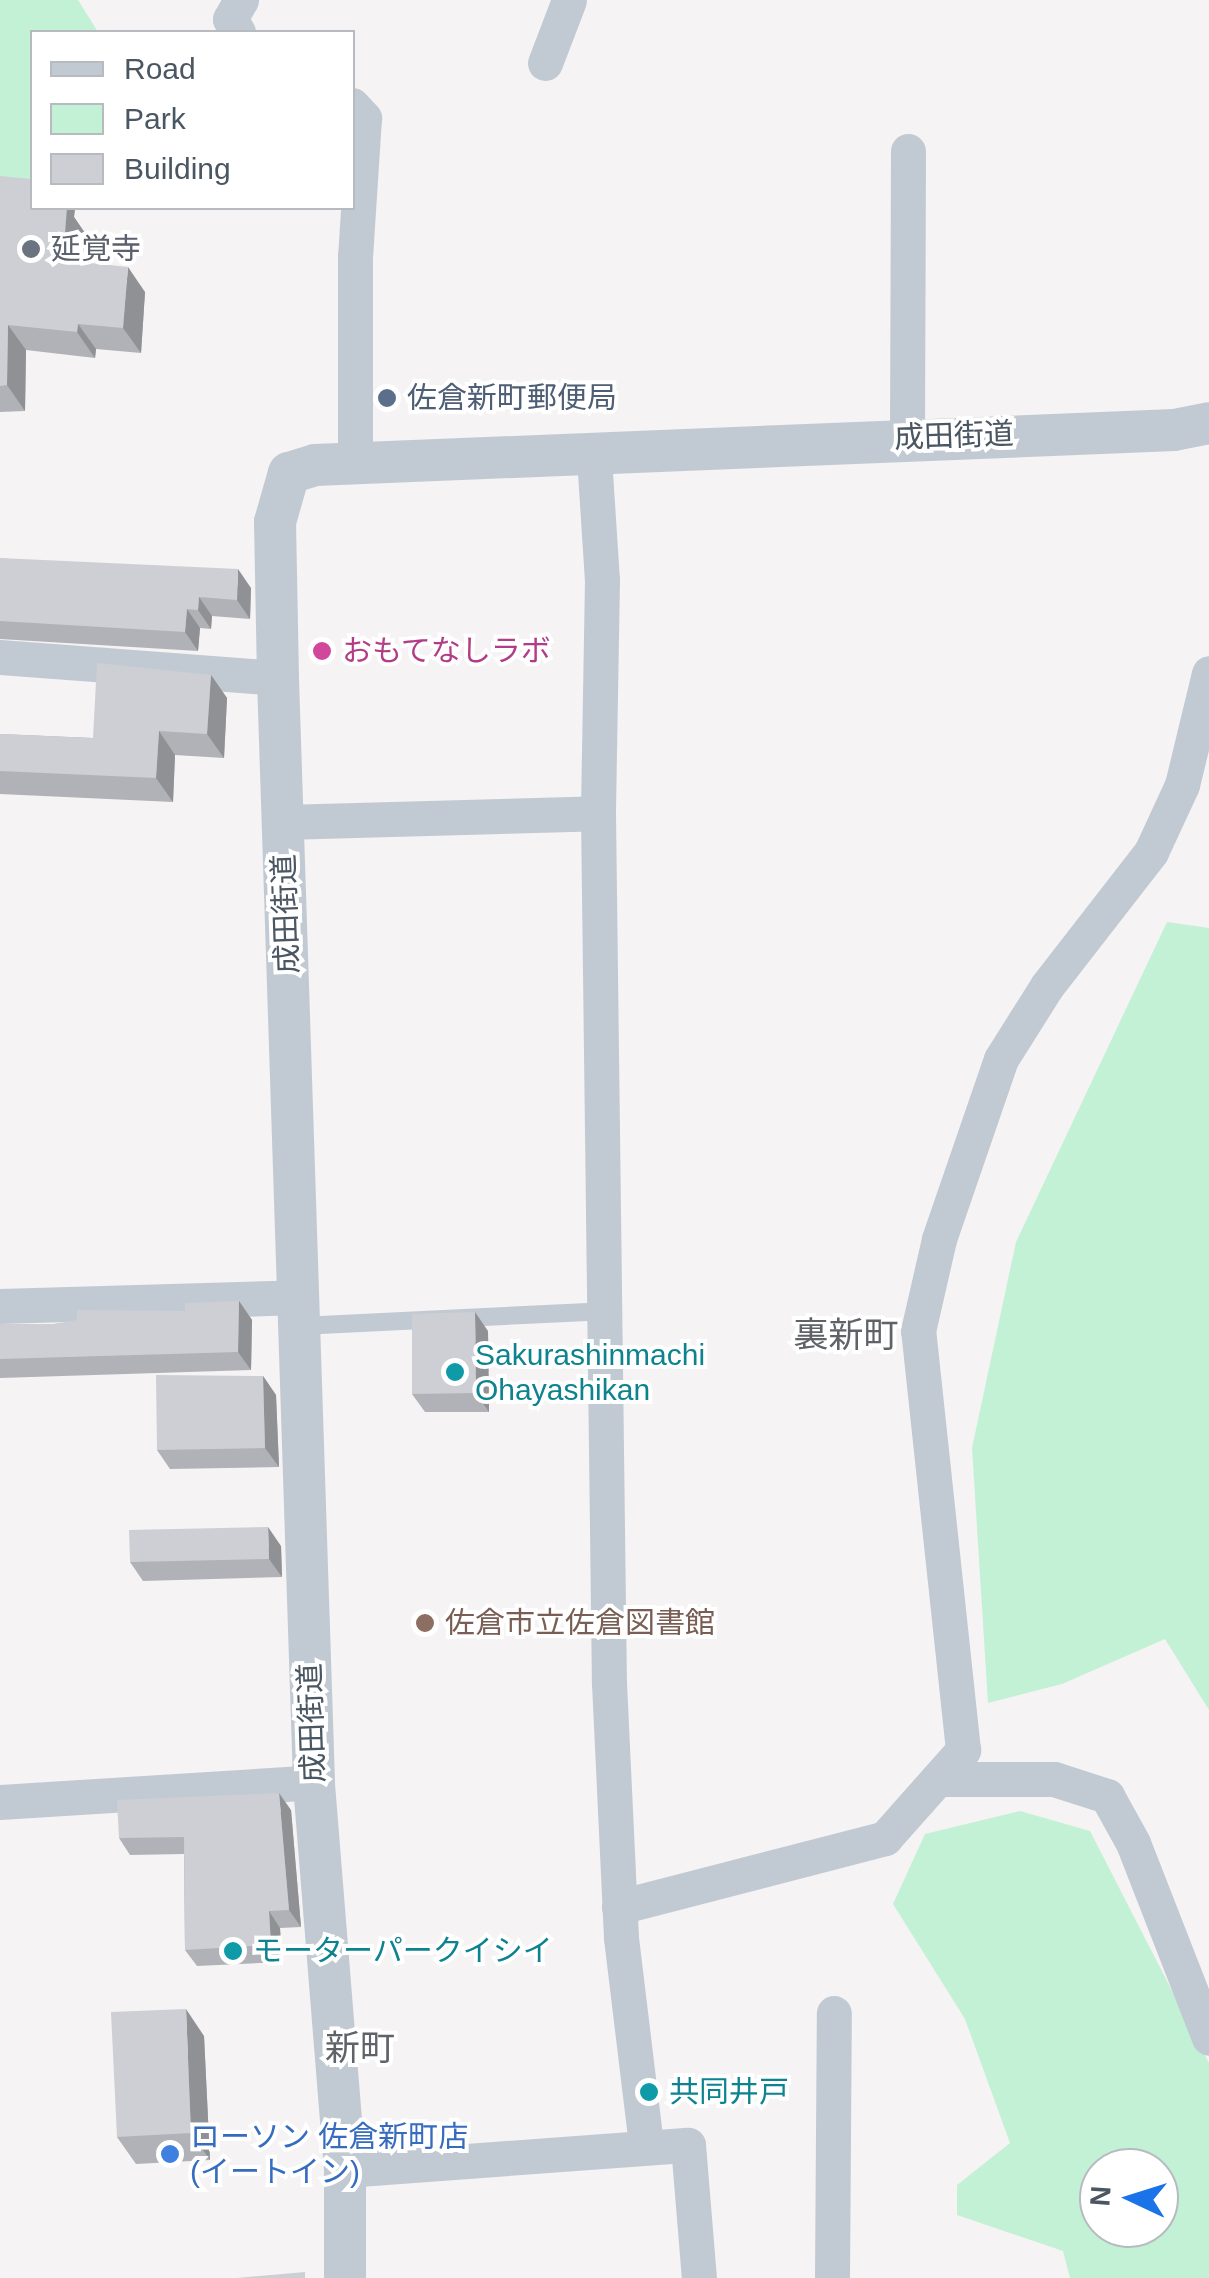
<!DOCTYPE html>
<meta charset="utf-8">
<style>
body{margin:0}
#map{position:relative;width:1209px;height:2278px;overflow:hidden;background:#f5f3f3;font-family:Helvetica,"Noto Sans JP",sans-serif}
div>[style]{position:absolute}
.green>*{inset:0;background:#c3f1d5}
.service>*{height:18px;margin:-9px;padding:0 9px;transform-origin:9px;border-radius:9px;background:#c1cad2}
.minor>*{height:35px;margin:-17.5px;padding:0 17.5px;transform-origin:17.5px;border-radius:17.5px;background:#c1cad2}
.tertiary>*{height:42px;margin:-21px;padding:0 21px;transform-origin:21px;border-radius:21px;background:#c1cad2}
.wall>*{inset:0;background:#b0b2b7}
.shaded-wall>*{inset:0;background:#909195}
.building>*{inset:0;background:#cdcfd5}
.dots>*{width:28px;height:28px;translate:-50% -50%;box-sizing:border-box;border:5px solid #fff;border-radius:50%}
span{translate:-50% -50%;white-space:nowrap;text-align:center;line-height:1.15;-webkit-text-stroke:8px #fff;paint-order:stroke}
.worship-label{font-size:30px;color:#5b616d}
.left{translate:0 -50%;text-align:left}
.service-label{font-size:30px;color:#4e5e75}
.street-label{font-size:30px;color:#4a5661}
.hotel-label{font-size:30px;color:#b23c85}
.culture-label{font-size:30px;color:#0d838f}
.education-label{font-size:30px;color:#785e54}
.shop-label{font-size:30px;color:#366cbe}
.quarter-label{font-size:35px;color:#5f6368}
.legend{position:absolute;left:30px;top:30px;width:325px;height:180px;box-sizing:border-box;background:#fff;border:2px solid #b7bbc0;margin:0;padding:12px 18px;list-style:none;font-size:30px;color:#4a5661}
.legend li{display:flex;align-items:center;gap:20px;height:50px}
.legend b{width:50px;border:2px solid #b7bbc0}
.north{position:absolute;left:1079px;top:2148px;width:100px;height:100px;box-sizing:border-box;background:#fff;border:2px solid #b7bbc0;border-radius:50%;rotate:274deg;font-size:28px;font-weight:700;line-height:40px;text-align:center;color:#4a5661}
.north::after{content:'';display:block;margin:auto;width:35px;height:45px;background:#1a73e8;clip-path:polygon(50% 0,100% 100%,50% 72%,0 100%)}
</style>
<div id="map">
<div class="green">
<i style="clip-path:polygon(0 0,78px 0,98px 32px,32px 32px,32px 193px,0 191px)"></i>
<i style="clip-path:polygon(1167px 922px,1209px 928px,1209px 1710px,1165px 1639px,1062px 1684px,988px 1703px,972px 1448px,1016px 1242px)"></i>
<i style="clip-path:polygon(evenodd,1020px 1811px,1090px 1831px,1209px 2063px,1209px 2278px,1070px 2278px,1063px 2251px,957px 2215px,957px 2185px,1010px 2143px,965px 2019px,893px 1904px,925px 1834px,1020px 1811px,1099px 2168px,1159px 2168px,1159px 2228px,1099px 2228px,1099px 2168px)"></i>
</div>
<div class="service">
<i style="left:300px;top:1326px;width:304px;rotate:-2.8deg"></i>
</div>
<div class="minor">
<i style="left:238px;top:32px;width:15px;rotate:-122deg"></i>
<i style="left:230px;top:19px;width:22px;rotate:-60deg"></i>
<i style="left:545px;top:63px;width:67px;rotate:-69.1deg"></i>
<i style="left:352px;top:105px;width:18px;rotate:47deg"></i>
<i style="left:364px;top:118px;width:138px;rotate:93.7deg"></i>
<i style="left:355px;top:256px;width:207px;rotate:90deg"></i>
<i style="left:907px;top:436px;width:285px;rotate:-89.8deg"></i>
<i style="left:594px;top:457px;width:123px;rotate:86.3deg"></i>
<i style="left:602px;top:580px;width:233px;rotate:91deg"></i>
<i style="left:598px;top:813px;width:870px;rotate:89.28deg"></i>
<i style="left:609px;top:1683px;width:255px;rotate:87.3deg"></i>
<i style="left:621px;top:1938px;width:209px;rotate:83.1deg"></i>
<i style="left:0;top:657px;width:279px;rotate:4.3deg"></i>
<i style="left:283px;top:822px;width:315px;rotate:-1.6deg"></i>
<i style="left:0;top:1306px;width:299px;rotate:-1.7deg"></i>
<i style="left:943px;top:1779px;width:111px"></i>
<i style="left:1054px;top:1779px;width:56px;rotate:17.8deg"></i>
<i style="left:1107px;top:1796px;width:54px;rotate:61deg"></i>
<i style="left:1133px;top:1843px;width:209px;rotate:68.7deg"></i>
<i style="left:0;top:1802px;width:315px;rotate:-3.6deg"></i>
<i style="left:619px;top:1907px;width:275px;rotate:-14.5deg"></i>
<i style="left:885px;top:1838px;width:118px;rotate:-48.4deg"></i>
<i style="left:963px;top:1750px;width:421px;rotate:-96.1deg"></i>
<i style="left:918px;top:1331px;width:94px;rotate:-77.1deg"></i>
<i style="left:939px;top:1239px;width:190px;rotate:-71deg"></i>
<i style="left:1001px;top:1059px;width:86px;rotate:-57.8deg"></i>
<i style="left:1047px;top:986px;width:170px;rotate:-52.2deg"></i>
<i style="left:1151px;top:852px;width:74px;rotate:-65.2deg"></i>
<i style="left:1182px;top:785px;width:115px;rotate:-76.4deg"></i>
<i style="left:345px;top:2170px;width:344px;rotate:-4.2deg"></i>
<i style="left:688px;top:2145px;width:133px;rotate:85.3deg"></i>
<i style="left:832px;top:2278px;width:265px;rotate:-89.6deg"></i>
</div>
<div class="tertiary">
<i style="left:345px;top:2278px;width:108px;rotate:-90deg"></i>
<i style="left:345px;top:2170px;width:389px;rotate:-94.6deg"></i>
<i style="left:314px;top:1782px;width:1105px;rotate:-91.87deg"></i>
<i style="left:278px;top:678px;width:156px;rotate:-91.1deg"></i>
<i style="left:275px;top:522px;width:51px;rotate:-74.1deg"></i>
<i style="left:289px;top:473px;width:27px;rotate:-17deg"></i>
<i style="left:315px;top:465px;width:860px;rotate:-2.33deg"></i>
<i style="left:1174px;top:430px;width:36px;rotate:-11deg"></i>
</div>
<div class="wall">
<i style="clip-path:polygon(0 176px,32px 208px,75px 208px,74px 217px,85px 233px,82px 262px,145px 292px,141px 353px,96px 349px,95px 358px,26px 350px,25px 411px,0 412px)"></i>
<i style="clip-path:polygon(0 558px,251px 588px,250px 619px,212px 616px,211px 629px,200px 628px,198px 651px,0 639px)"></i>
<i style="clip-path:polygon(211px 675px,227px 698px,224px 758px,175px 755px,173px 802px,0 794px,0 734px,93px 738px)"></i>
<i style="clip-path:polygon(239px 1301px,252px 1320px,251px 1370px,0 1378px,0 1324px,54px 1324px,185px 1311px)"></i>
<i style="clip-path:polygon(488px 1331px,489px 1412px,425px 1412px,412px 1394px)"></i>
<i style="clip-path:polygon(263px 1376px,276px 1395px,279px 1467px,170px 1469px,157px 1450px)"></i>
<i style="clip-path:polygon(281px 1546px,282px 1577px,143px 1581px,130px 1562px)"></i>
<i style="clip-path:polygon(291px 1810px,301px 1927px,280px 1928px,282px 1962px,197px 1966px,185px 1950px,184px 1854px,130px 1855px,119px 1838px)"></i>
<i style="clip-path:polygon(204px 2036px,210px 2160px,136px 2164px,117px 2137px)"></i>
</div>
<div class="shaded-wall">
<i style="clip-path:polygon(56px 208px,75px 208px,74px 217px,85px 233px,80px 285px,63px 260px)"></i>
<i style="clip-path:polygon(128px 267px,145px 292px,141px 353px,123px 328px)"></i>
<i style="clip-path:polygon(78px 324px,96px 349px,95px 358px,77px 332px)"></i>
<i style="clip-path:polygon(8px 325px,26px 350px,25px 411px,7px 385px)"></i>
<i style="clip-path:polygon(238px 569px,251px 588px,250px 619px,237px 600px)"></i>
<i style="clip-path:polygon(199px 597px,212px 616px,211px 629px,198px 610px)"></i>
<i style="clip-path:polygon(187px 609px,200px 628px,198px 651px,185px 632px)"></i>
<i style="clip-path:polygon(211px 675px,227px 698px,224px 758px,207px 734px)"></i>
<i style="clip-path:polygon(159px 731px,175px 755px,173px 802px,156px 778px)"></i>
<i style="clip-path:polygon(239px 1301px,252px 1320px,251px 1370px,238px 1352px)"></i>
<i style="clip-path:polygon(475px 1312px,488px 1331px,489px 1412px,476px 1393px)"></i>
<i style="clip-path:polygon(263px 1376px,276px 1395px,279px 1467px,265px 1448px)"></i>
<i style="clip-path:polygon(268px 1527px,281px 1546px,282px 1577px,269px 1559px)"></i>
<i style="clip-path:polygon(279px 1793px,291px 1810px,301px 1927px,289px 1910px)"></i>
<i style="clip-path:polygon(269px 1911px,280px 1928px,282px 1962px,271px 1945px)"></i>
<i style="clip-path:polygon(186px 2009px,204px 2036px,210px 2160px,191px 2133px)"></i>
</div>
<div class="building">
<i style="clip-path:polygon(0 176px,32px 179px,32px 208px,67px 208px,63px 260px,128px 267px,123px 328px,78px 324px,77px 332px,8px 325px,7px 385px,0 386px)"></i>
<i style="clip-path:polygon(0 558px,238px 569px,237px 600px,199px 597px,198px 610px,187px 609px,185px 632px,0 621px)"></i>
<i style="clip-path:polygon(97px 663px,211px 675px,207px 734px,159px 731px,156px 778px,0 771px,0 734px,93px 738px)"></i>
<i style="clip-path:polygon(239px 1301px,238px 1352px,0 1359px,0 1324px,54px 1324px,77px 1320px,77px 1310px,185px 1311px,185px 1303px)"></i>
<i style="clip-path:polygon(475px 1312px,476px 1393px,412px 1394px,412px 1314px)"></i>
<i style="clip-path:polygon(156px 1375px,263px 1376px,265px 1448px,157px 1450px)"></i>
<i style="clip-path:polygon(268px 1527px,269px 1559px,130px 1562px,129px 1530px)"></i>
<i style="clip-path:polygon(279px 1793px,289px 1910px,269px 1911px,271px 1945px,185px 1950px,184px 1837px,119px 1838px,117px 1800px)"></i>
<i style="clip-path:polygon(186px 2009px,191px 2133px,117px 2137px,111px 2012px)"></i>
<i style="clip-path:polygon(305px 2272px,305px 2278px,237px 2278px)"></i>
</div>
<div class="dots">
<i style="left:31px;top:249px;background:#6b7280"></i>
<i style="left:387px;top:398px;background:#5c6f8a"></i>
<i style="left:322px;top:651px;background:#d1479c"></i>
<i style="left:455px;top:1372px;background:#0f9aa8"></i>
<i style="left:425px;top:1623px;background:#8d6e63"></i>
<i style="left:233px;top:1951px;background:#0f9aa8"></i>
<i style="left:649px;top:2092px;background:#0f9aa8"></i>
<i style="left:170px;top:2154px;background:#3f7fe0"></i>
</div>
<div class="worship-label">
<span class="left" style="left:51px;top:249px">延覚寺</span>
</div>
<div class="service-label">
<span class="left" style="left:407px;top:398px">佐倉新町郵便局</span>
</div>
<div class="street-label">
<span style="left:954px;top:436px;rotate:-2deg">成田街道</span>
<span style="left:286px;top:914px;rotate:-92deg">成田街道</span>
<span style="left:312px;top:1723px;rotate:-92deg">成田街道</span>
</div>
<div class="hotel-label">
<span class="left" style="left:342px;top:651px">おもてなしラボ</span>
</div>
<div class="culture-label">
<span class="left" style="left:475px;top:1372px">Sakurashinmachi<br>Ohayashikan</span>
<span class="left" style="left:253px;top:1951px">モーターパークイシイ</span>
<span class="left" style="left:669px;top:2092px">共同井戸</span>
</div>
<div class="education-label">
<span class="left" style="left:445px;top:1623px">佐倉市立佐倉図書館</span>
</div>
<div class="shop-label">
<span class="left" style="left:190px;top:2154px">ローソン 佐倉新町店<br>(イートイン)</span>
</div>
<div class="quarter-label">
<span style="left:846px;top:1335px">裏新町</span>
<span style="left:360px;top:2048px">新町</span>
</div>
<ul class="legend">
<li><b style="height:12px;background:#c1cad2"></b>Road</li>
<li><b style="height:28px;background:#c3f1d5"></b>Park</li>
<li><b style="height:28px;background:#cdcfd5"></b>Building</li>
</ul>
<div class="north">N</div>
</div>
